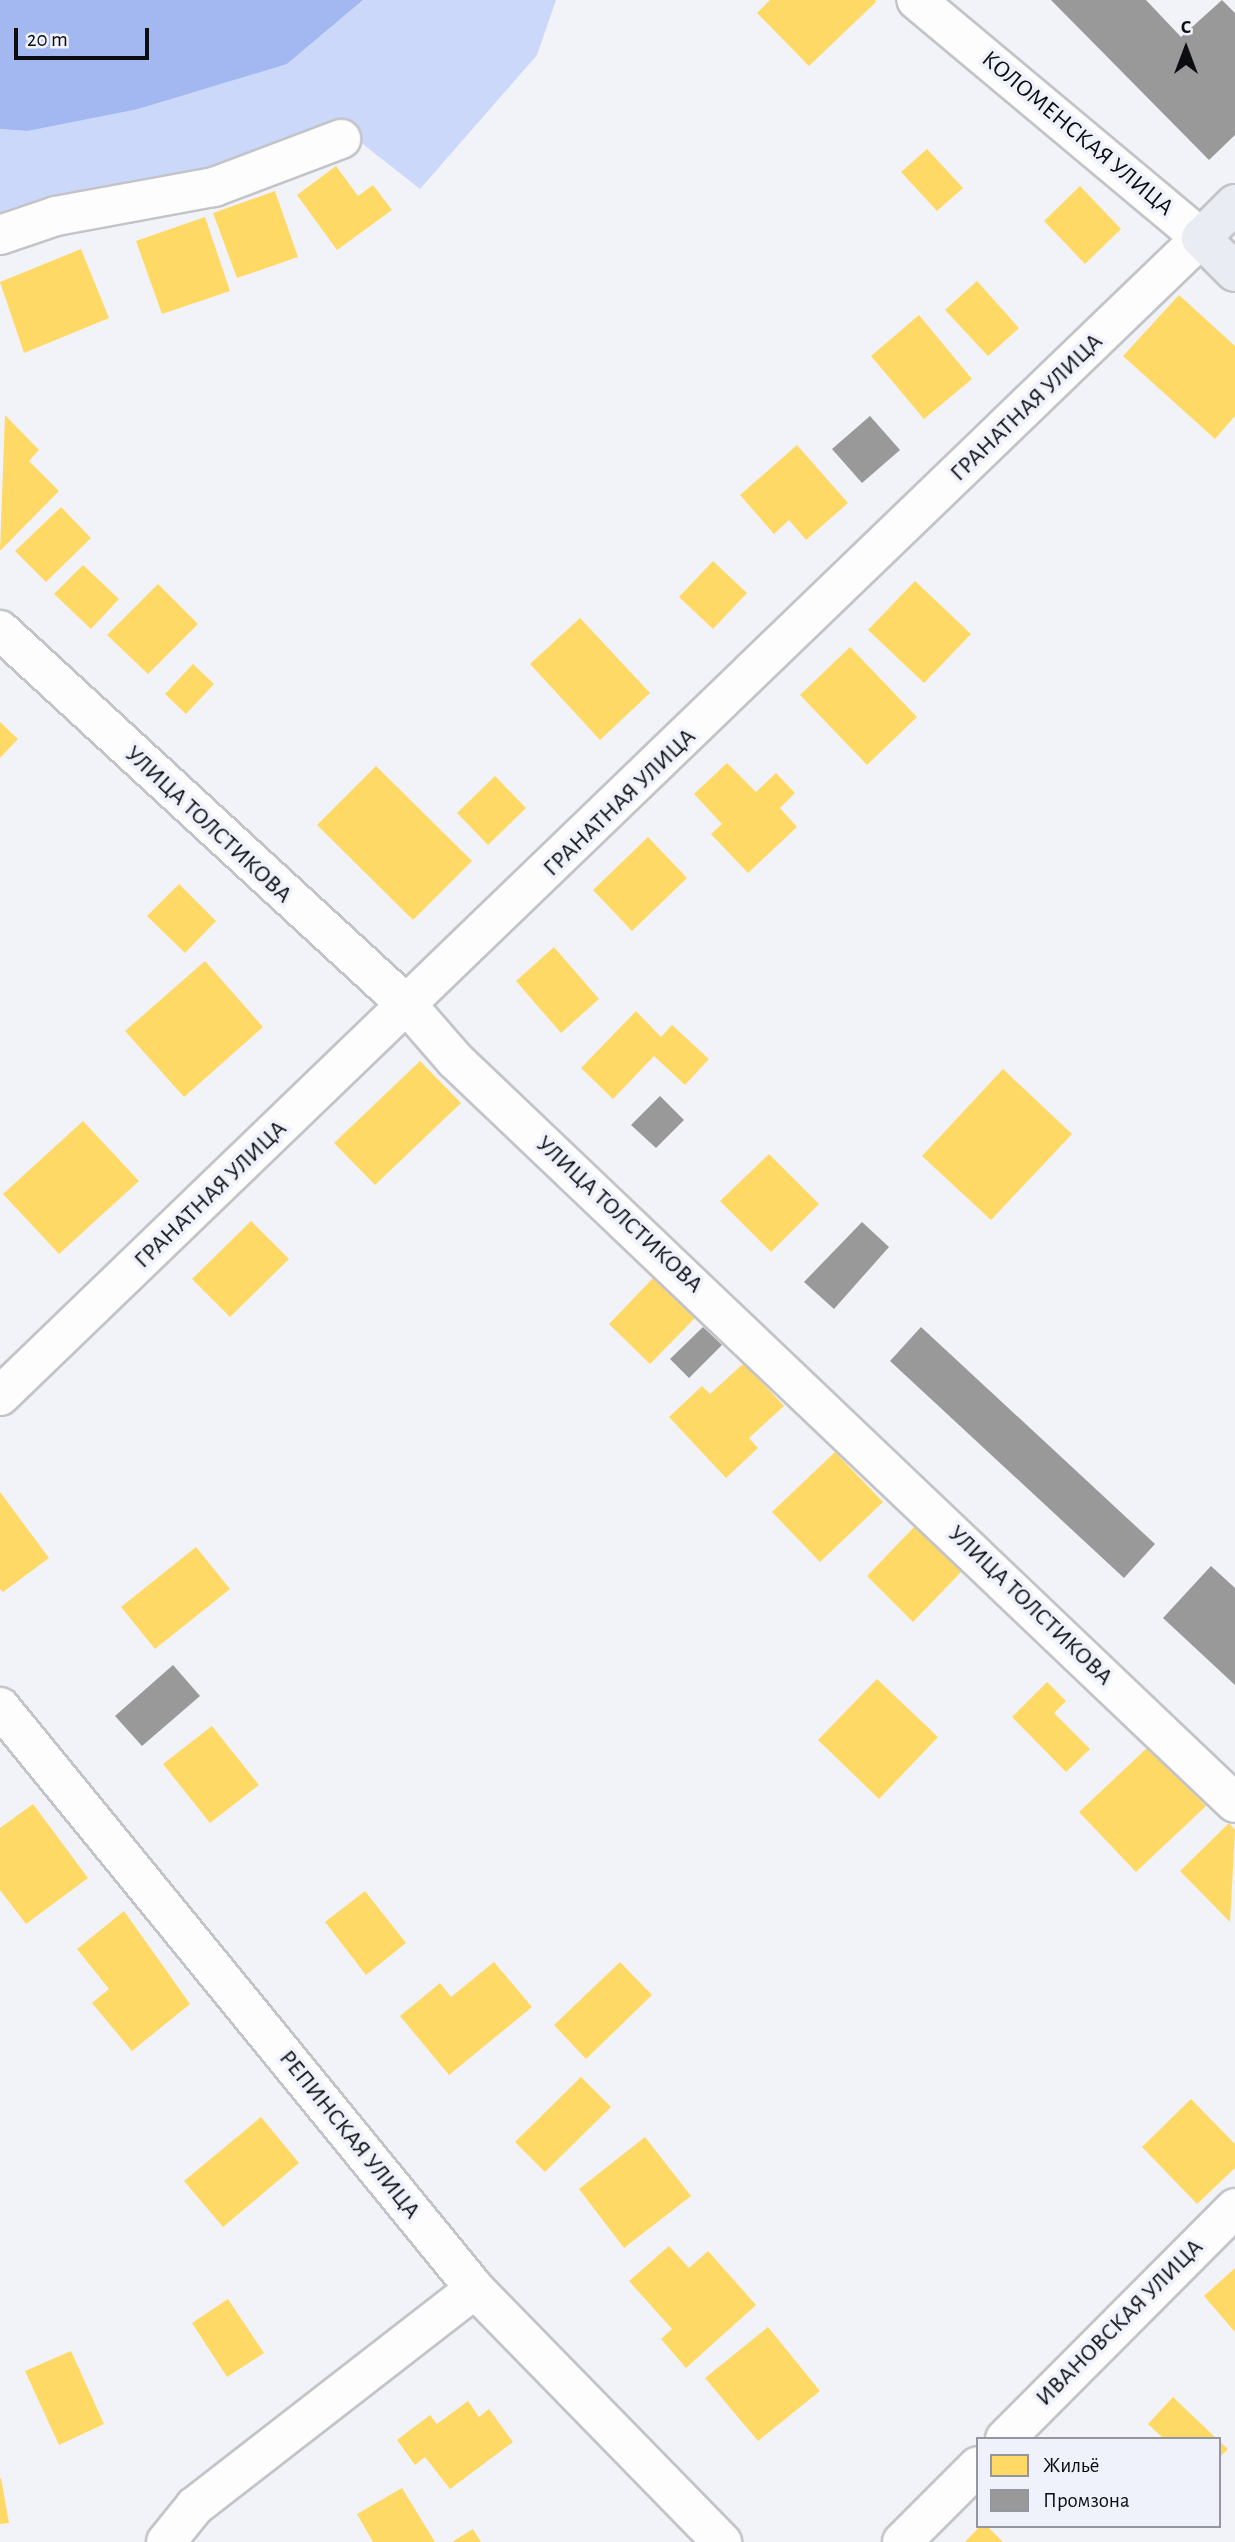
<!DOCTYPE html>
<meta charset="utf-8">
<style>
body{margin:0}
#map{position:relative;width:1235px;height:2542px;overflow:hidden;background:#f2f3f8;font-family:"Alegreya Sans",sans-serif}
div>[style]{position:absolute}
.green>*{inset:0;background:#cbd8fa}
.water>*{inset:0;background:#a3b7f0}
.homes>*{inset:0;background:#ffd966}
.industry>*{inset:0;background:#999}
.roads{filter:drop-shadow(2px 0 #c3c4c8) drop-shadow(-2px 0 #c3c4c8) drop-shadow(0 2px #c3c4c8) drop-shadow(0 -2px #c3c4c8)}
.minor>*{height:38px;margin:-19px;padding:0 19px;transform-origin:19px;border-radius:19px;background:#fdfdfe}
.major>*{height:38px;margin:-19px;padding:0 19px;transform-origin:19px;border-radius:19px;background:#eaecf3}
span{translate:-50% -50%;white-space:nowrap;text-align:center;line-height:1.15;-webkit-text-stroke:7px #eff2fb;paint-order:stroke}
.street-label{font-size:24px;color:#0c0d10}
.legend{position:absolute;left:976px;top:2437px;width:245px;height:91px;box-sizing:border-box;background:#eff2fb;border:2px solid #94969d;margin:0;padding:9px 12px;list-style:none;font-size:21px;color:#0c0d10}
.legend li{display:flex;align-items:center;gap:14px;height:35px}
.legend b{width:35px;border:2px solid #94969d}
.north{position:absolute;left:1151px;top:14px;width:70px;height:70px;-webkit-text-stroke:5px #eff2fb;paint-order:stroke;rotate:0deg;font-size:19px;font-weight:700;line-height:28px;text-align:center;color:#0c0d10}
.north::after{content:'';display:block;margin:auto;width:24px;height:32px;background:#0c0d10;clip-path:polygon(50% 0,100% 100%,50% 72%,0 100%)}
.scale{position:absolute;left:14px;top:28px;width:135px;height:32px;box-sizing:border-box;border:4px solid #0c0d10;border-top:0;padding-left:9px;font-size:21px;line-height:24px;white-space:nowrap;color:#0c0d10;-webkit-text-stroke:5px #eff2fb;paint-order:stroke}
</style>
<div id="map">
<div class="green">
<i style="clip-path:polygon(363px 0,556px 0,537px 55px,420px 189px,359px 141px,257px 154px,0 224px,0 129px,27px 131px,287px 64px)"></i>
</div>
<div class="water">
<i style="clip-path:polygon(0 0,363px 0,287px 64px,138px 109px,27px 131px,0 129px)"></i>
</div>
<div class="homes">
<i style="clip-path:polygon(770px 0,875px 0,876px 2px,809px 66px,757px 13px)"></i>
<i style="clip-path:polygon(927px 149px,963px 188px,937px 211px,901px 172px)"></i>
<i style="clip-path:polygon(336px 166px,358px 196px,373px 185px,392px 210px,337px 250px,297px 195px)"></i>
<i style="clip-path:polygon(1080px 186px,1121px 229px,1085px 264px,1044px 221px)"></i>
<i style="clip-path:polygon(275px 191px,298px 257px,237px 278px,213px 213px)"></i>
<i style="clip-path:polygon(205px 217px,230px 291px,162px 314px,136px 241px)"></i>
<i style="clip-path:polygon(81px 249px,109px 318px,24px 353px,0 282px)"></i>
<i style="clip-path:polygon(977px 281px,1019px 328px,988px 356px,945px 310px)"></i>
<i style="clip-path:polygon(1179px 295px,1235px 346px,1235px 416px,1215px 439px,1123px 356px)"></i>
<i style="clip-path:polygon(919px 315px,972px 379px,924px 419px,871px 356px)"></i>
<i style="clip-path:polygon(5px 415px,39px 450px,29px 461px,59px 491px,0 551px)"></i>
<i style="clip-path:polygon(797px 445px,848px 503px,806px 540px,789px 520px,774px 534px,740px 495px)"></i>
<i style="clip-path:polygon(61px 507px,91px 538px,46px 582px,15px 551px)"></i>
<i style="clip-path:polygon(713px 561px,747px 593px,713px 629px,679px 597px)"></i>
<i style="clip-path:polygon(83px 565px,119px 599px,91px 629px,54px 594px)"></i>
<i style="clip-path:polygon(915px 581px,971px 634px,924px 683px,868px 630px)"></i>
<i style="clip-path:polygon(158px 584px,198px 624px,148px 674px,107px 635px)"></i>
<i style="clip-path:polygon(580px 618px,650px 693px,600px 740px,530px 664px)"></i>
<i style="clip-path:polygon(850px 647px,917px 717px,867px 765px,800px 695px)"></i>
<i style="clip-path:polygon(193px 664px,214px 684px,186px 714px,165px 694px)"></i>
<i style="clip-path:polygon(0 722px,18px 739px,0 758px)"></i>
<i style="clip-path:polygon(727px 763px,756px 792px,776px 773px,795px 793px,780px 808px,797px 827px,748px 873px,711px 834px,722px 824px,694px 794px)"></i>
<i style="clip-path:polygon(376px 766px,472px 861px,413px 920px,317px 825px)"></i>
<i style="clip-path:polygon(495px 776px,526px 808px,488px 845px,457px 813px)"></i>
<i style="clip-path:polygon(648px 837px,687px 878px,632px 931px,593px 890px)"></i>
<i style="clip-path:polygon(179px 884px,216px 921px,185px 953px,147px 916px)"></i>
<i style="clip-path:polygon(554px 947px,599px 999px,561px 1033px,516px 981px)"></i>
<i style="clip-path:polygon(205px 961px,263px 1027px,184px 1097px,125px 1031px)"></i>
<i style="clip-path:polygon(636px 1011px,661px 1037px,672px 1025px,709px 1059px,685px 1085px,654px 1056px,613px 1099px,581px 1068px)"></i>
<i style="clip-path:polygon(420px 1061px,461px 1103px,375px 1185px,334px 1143px)"></i>
<i style="clip-path:polygon(1003px 1069px,1072px 1134px,991px 1220px,922px 1156px)"></i>
<i style="clip-path:polygon(83px 1121px,139px 1181px,59px 1254px,3px 1194px)"></i>
<i style="clip-path:polygon(769px 1154px,819px 1204px,771px 1252px,720px 1201px)"></i>
<i style="clip-path:polygon(251px 1221px,289px 1259px,230px 1317px,192px 1279px)"></i>
<i style="clip-path:polygon(654px 1277px,695px 1318px,650px 1364px,609px 1324px)"></i>
<i style="clip-path:polygon(744px 1363px,784px 1406px,749px 1438px,758px 1448px,726px 1478px,669px 1417px,702px 1386px,710px 1394px)"></i>
<i style="clip-path:polygon(835px 1452px,883px 1502px,820px 1562px,772px 1512px)"></i>
<i style="clip-path:polygon(0 1492px,49px 1558px,3px 1592px,0 1589px)"></i>
<i style="clip-path:polygon(916px 1525px,963px 1570px,913px 1622px,867px 1576px)"></i>
<i style="clip-path:polygon(196px 1547px,230px 1589px,155px 1649px,121px 1607px)"></i>
<i style="clip-path:polygon(877px 1679px,938px 1737px,879px 1799px,818px 1740px)"></i>
<i style="clip-path:polygon(1047px 1682px,1066px 1701px,1054px 1713px,1090px 1749px,1066px 1772px,1012px 1717px)"></i>
<i style="clip-path:polygon(212px 1726px,259px 1785px,210px 1823px,163px 1764px)"></i>
<i style="clip-path:polygon(1149px 1746px,1206px 1806px,1136px 1872px,1079px 1812px)"></i>
<i style="clip-path:polygon(33px 1804px,88px 1878px,26px 1924px,0 1890px,0 1828px)"></i>
<i style="clip-path:polygon(1229px 1823px,1235px 1830px,1230px 1922px,1180px 1871px)"></i>
<i style="clip-path:polygon(365px 1891px,406px 1943px,366px 1975px,325px 1922px)"></i>
<i style="clip-path:polygon(124px 1911px,190px 2004px,132px 2051px,92px 2003px,109px 1989px,77px 1949px)"></i>
<i style="clip-path:polygon(494px 1962px,532px 2007px,449px 2075px,400px 2016px,440px 1983px,451px 1997px)"></i>
<i style="clip-path:polygon(620px 1962px,652px 1995px,586px 2059px,554px 2025px)"></i>
<i style="clip-path:polygon(581px 2077px,611px 2107px,545px 2172px,515px 2142px)"></i>
<i style="clip-path:polygon(1191px 2099px,1235px 2144px,1235px 2168px,1197px 2204px,1142px 2147px)"></i>
<i style="clip-path:polygon(261px 2117px,299px 2163px,223px 2227px,184px 2181px)"></i>
<i style="clip-path:polygon(645px 2137px,691px 2196px,624px 2248px,579px 2189px)"></i>
<i style="clip-path:polygon(669px 2246px,689px 2268px,708px 2251px,756px 2305px,686px 2368px,661px 2339px,672px 2329px,629px 2281px)"></i>
<i style="clip-path:polygon(1235px 2268px,1235px 2332px,1204px 2296px)"></i>
<i style="clip-path:polygon(228px 2299px,264px 2353px,227px 2377px,192px 2323px)"></i>
<i style="clip-path:polygon(768px 2327px,820px 2391px,758px 2441px,705px 2378px)"></i>
<i style="clip-path:polygon(71px 2351px,104px 2424px,59px 2445px,25px 2371px)"></i>
<i style="clip-path:polygon(1173px 2397px,1217px 2439px,1164px 2439px,1148px 2424px)"></i>
<i style="clip-path:polygon(468px 2401px,479px 2417px,489px 2409px,513px 2442px,450px 2489px,425px 2457px,415px 2465px,397px 2440px,430px 2415px,437px 2424px)"></i>
<i style="clip-path:polygon(1219px 2441px,1228px 2449px,1219px 2458px)"></i>
<i style="clip-path:polygon(1px 2478px,9px 2523px,0 2524px,0 2479px)"></i>
<i style="clip-path:polygon(402px 2488px,435px 2542px,373px 2542px,357px 2514px)"></i>
<i style="clip-path:polygon(980px 2526px,987px 2526px,1003px 2542px,965px 2542px)"></i>
<i style="clip-path:polygon(473px 2529px,481px 2542px,452px 2542px)"></i>
</div>
<div class="industry">
<i style="clip-path:polygon(1051px 0,1146px 0,1181px 37px,1222px 0,1235px 13px,1235px 135px,1209px 160px)"></i>
<i style="clip-path:polygon(870px 416px,900px 450px,862px 483px,832px 449px)"></i>
<i style="clip-path:polygon(660px 1096px,684px 1120px,656px 1148px,631px 1125px)"></i>
<i style="clip-path:polygon(862px 1222px,889px 1247px,834px 1309px,804px 1282px)"></i>
<i style="clip-path:polygon(703px 1327px,722px 1345px,689px 1378px,670px 1359px)"></i>
<i style="clip-path:polygon(921px 1327px,1155px 1544px,1124px 1578px,890px 1361px)"></i>
<i style="clip-path:polygon(1211px 1566px,1235px 1588px,1235px 1685px,1163px 1618px)"></i>
<i style="clip-path:polygon(173px 1665px,200px 1696px,142px 1746px,115px 1716px)"></i>
</div>
<div class="roads">
<div class="minor">
<i style="left:0;top:235px;width:59px;rotate:-18.7deg"></i>
<i style="left:56px;top:216px;width:161px;rotate:-10.4deg"></i>
<i style="left:214px;top:187px;width:136px;rotate:-20.7deg"></i>
<i style="left:0;top:630px;width:556px;rotate:42.67deg"></i>
<i style="left:409px;top:1007px;width:70px;rotate:49deg"></i>
<i style="left:455px;top:1060px;width:1077px;rotate:43.61deg"></i>
<i style="left:0;top:1396px;width:1668px;rotate:-43.96deg"></i>
<i style="left:1201px;top:238px;width:371px;rotate:-140.1deg"></i>
<i style="left:0;top:1707px;width:751px;rotate:50.78deg"></i>
<i style="left:475px;top:2289px;width:354px;rotate:45.7deg"></i>
<i style="left:1005px;top:2439px;width:326px;rotate:-45.1deg"></i>
<i style="left:166px;top:2542px;width:46px;rotate:-51.1deg"></i>
<i style="left:195px;top:2506px;width:354px;rotate:-37.8deg"></i>
<i style="left:902px;top:2542px;width:107px;rotate:-45deg"></i>
</div>
<div class="major">
<i style="left:1235px;top:204px;width:48px;rotate:135deg"></i>
<i style="left:1201px;top:238px;width:48px;rotate:45deg"></i>
</div>
</div>
<div class="street-label">
<span style="left:1077px;top:134px;rotate:40deg">КОЛОМЕНСКАЯ УЛИЦА</span>
<span style="left:1027px;top:408px;rotate:-44deg">ГРАНАТНАЯ УЛИЦА</span>
<span style="left:620px;top:803px;rotate:-44deg">ГРАНАТНАЯ УЛИЦА</span>
<span style="left:208px;top:825px;rotate:43deg">УЛИЦА ТОЛСТИКОВА</span>
<span style="left:211px;top:1195px;rotate:-44deg">ГРАНАТНАЯ УЛИЦА</span>
<span style="left:619px;top:1215px;rotate:43deg">УЛИЦА ТОЛСТИКОВА</span>
<span style="left:1030px;top:1606px;rotate:44deg">УЛИЦА ТОЛСТИКОВА</span>
<span style="left:349px;top:2135px;rotate:51deg">РЕПИНСКАЯ УЛИЦА</span>
<span style="left:1120px;top:2323px;rotate:-45deg">ИВАНОВСКАЯ УЛИЦА</span>
</div>
<ul class="legend">
<li><b style="height:19px;background:#ffd966"></b>Жильё</li>
<li><b style="height:19px;background:#999"></b>Промзона</li>
</ul>
<div class="north">С</div>
<div class="scale">20 m</div>
</div>
